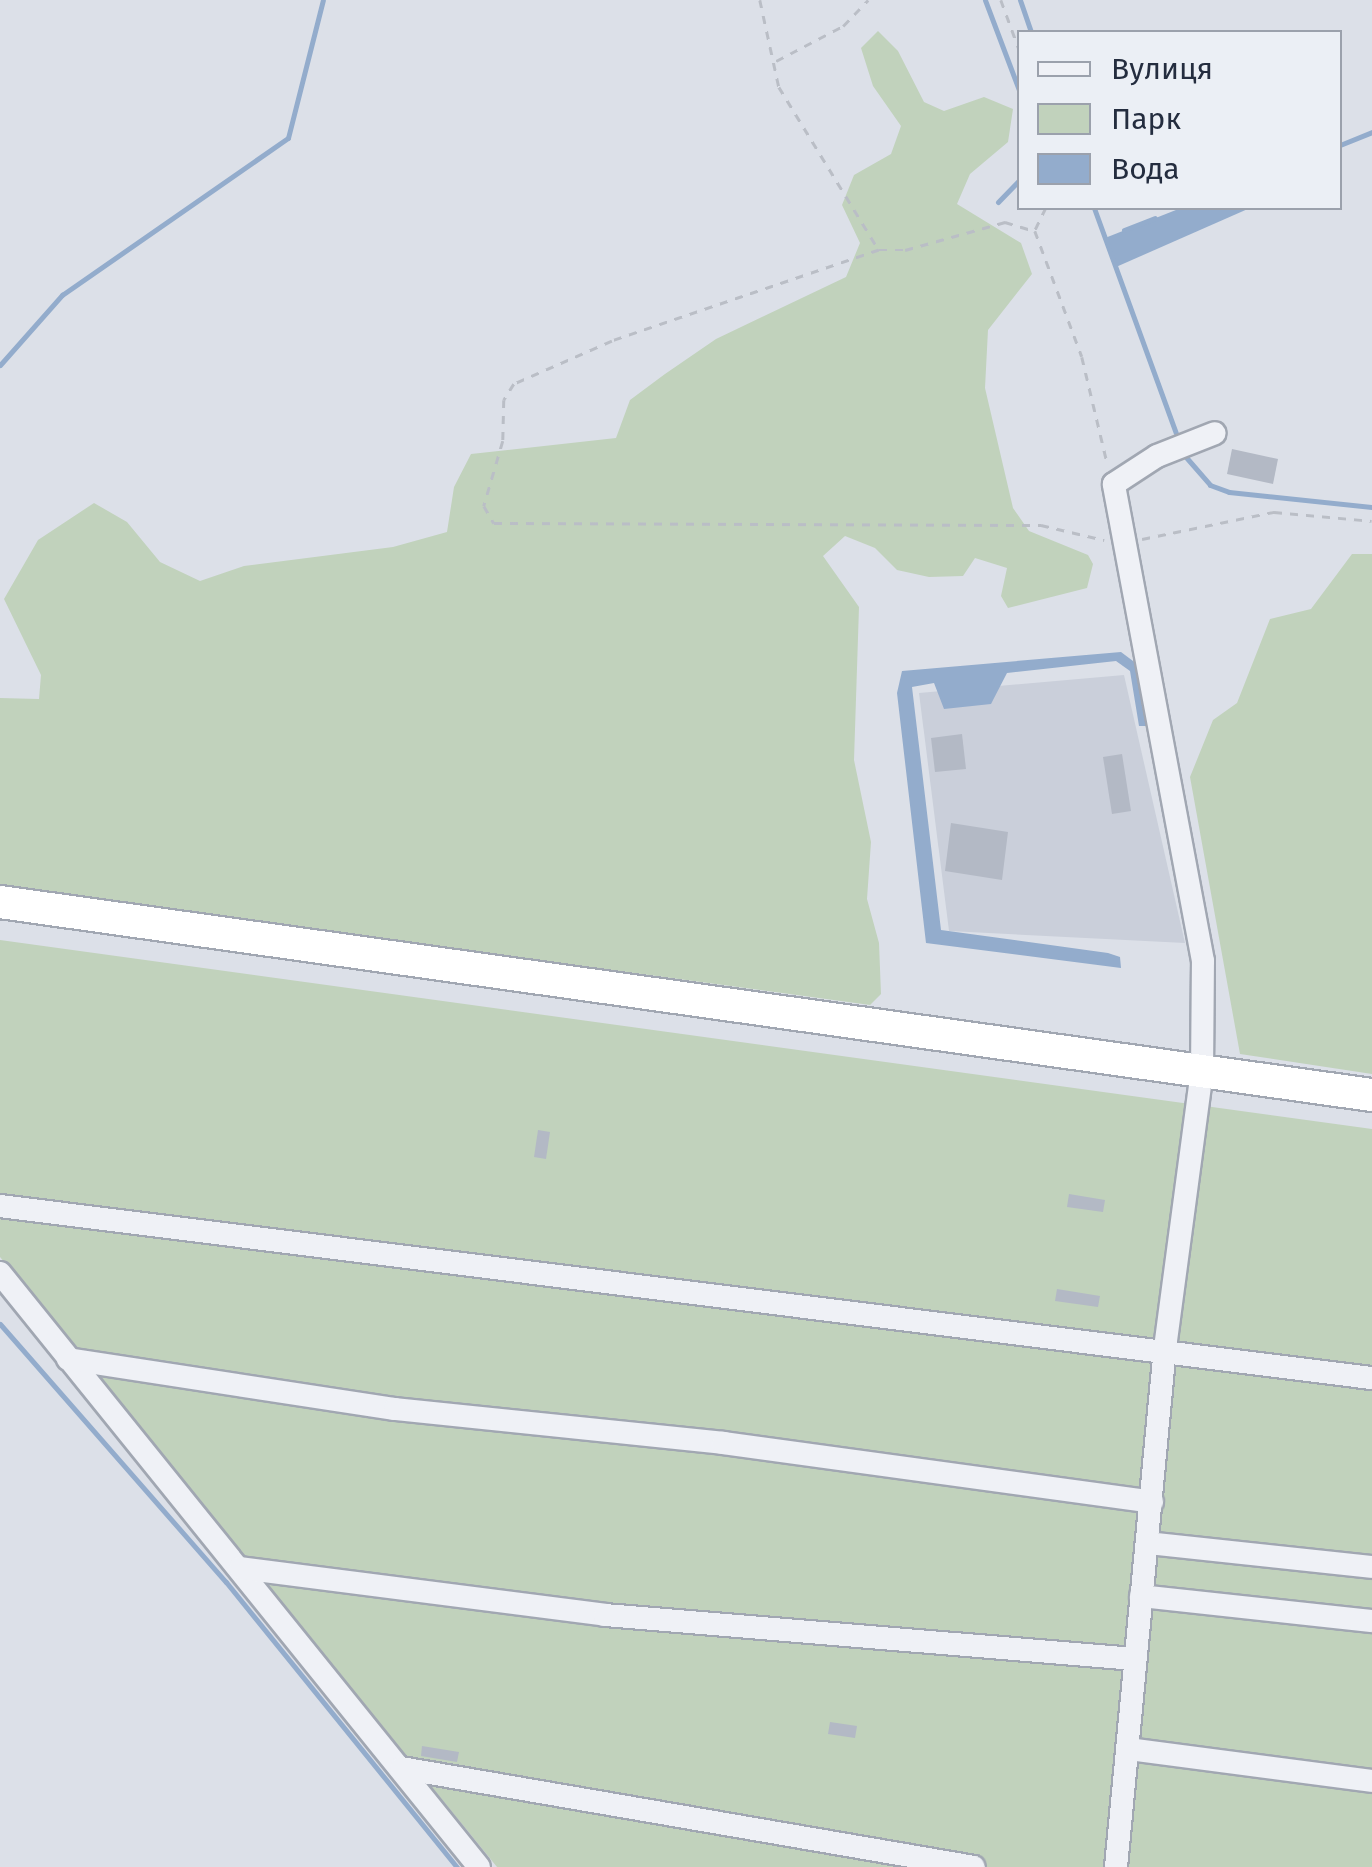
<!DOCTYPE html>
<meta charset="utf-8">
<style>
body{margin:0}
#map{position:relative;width:1372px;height:1867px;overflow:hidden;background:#dce0e8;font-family:"Fira Sans",sans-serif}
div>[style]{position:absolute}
.built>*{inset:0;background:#cacfda}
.green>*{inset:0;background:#c1d2bc}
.water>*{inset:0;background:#93accc}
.stream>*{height:5px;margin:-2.5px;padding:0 2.5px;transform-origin:2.5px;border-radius:2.5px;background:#93accc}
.building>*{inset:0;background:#b3b9c5}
.path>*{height:2.5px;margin-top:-1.25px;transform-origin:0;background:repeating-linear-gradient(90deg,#babec6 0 8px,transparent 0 16px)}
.roads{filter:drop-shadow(2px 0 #a1a7b2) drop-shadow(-2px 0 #a1a7b2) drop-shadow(0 2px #a1a7b2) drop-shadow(0 -2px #a1a7b2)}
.minor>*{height:22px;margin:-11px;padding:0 11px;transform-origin:11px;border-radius:11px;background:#eff1f6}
.highway>*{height:32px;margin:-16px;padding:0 16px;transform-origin:16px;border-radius:16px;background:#fff}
span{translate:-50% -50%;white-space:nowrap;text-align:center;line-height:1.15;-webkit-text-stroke:8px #ebeff5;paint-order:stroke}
.legend{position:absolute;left:1017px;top:30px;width:325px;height:180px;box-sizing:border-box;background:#ebeff5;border:2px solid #9ba1ac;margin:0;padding:12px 18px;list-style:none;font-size:30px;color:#242d3f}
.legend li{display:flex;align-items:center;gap:20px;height:50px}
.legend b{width:50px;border:2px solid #9ba1ac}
</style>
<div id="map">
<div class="built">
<i style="clip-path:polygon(1124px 675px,1185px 943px,949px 931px,919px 693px)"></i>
</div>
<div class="green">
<i style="clip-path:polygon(878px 31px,898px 51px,924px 102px,944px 111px,984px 97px,1013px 109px,1008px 142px,970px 174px,957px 204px,1021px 243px,1032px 274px,988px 330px,985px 388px,1013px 508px,1029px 531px,1088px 555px,1093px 564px,1087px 588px,1008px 608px,1001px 596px,1007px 568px,975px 558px,963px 576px,929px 577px,897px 570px,875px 548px,845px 536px,823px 556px,859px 607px,854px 760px,871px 842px,867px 899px,879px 943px,881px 994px,870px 1005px,0 887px,0 698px,39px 699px,41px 675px,4px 599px,38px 540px,94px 503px,127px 522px,160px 562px,200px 581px,244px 566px,393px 547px,447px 532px,454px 487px,471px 454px,616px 438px,630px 400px,665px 374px,716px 339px,846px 277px,860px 243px,842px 205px,854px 175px,891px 154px,901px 126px,873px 86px,861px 48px)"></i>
<i style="clip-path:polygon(1352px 554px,1372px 554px,1372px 1074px,1240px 1054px,1190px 777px,1213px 720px,1237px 703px,1270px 619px,1311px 609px)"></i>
<i style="clip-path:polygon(0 940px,1372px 1129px,1372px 1867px,497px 1867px,0 1257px)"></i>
</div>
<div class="water">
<i style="clip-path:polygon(1181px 208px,1250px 208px,1116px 267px,1105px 238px)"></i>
<i style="clip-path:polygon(1121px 652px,1137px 664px,1146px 726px,1139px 726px,1130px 671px,1116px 661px,1007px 673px,991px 704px,944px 709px,934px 683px,912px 687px,941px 930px,1108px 953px,1120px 957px,1121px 968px,926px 943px,897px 693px,902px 671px)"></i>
</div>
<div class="stream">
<i style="left:985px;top:0;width:96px;rotate:69.3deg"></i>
<i style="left:1020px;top:0;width:34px;rotate:71deg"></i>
<i style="left:1340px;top:145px;width:35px;rotate:-22deg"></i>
<i style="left:998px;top:202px;width:30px;rotate:-46deg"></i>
<i style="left:1094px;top:208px;width:239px;rotate:70deg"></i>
<i style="left:1124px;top:230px;width:33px;rotate:-21deg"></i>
<i style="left:0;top:365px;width:94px;rotate:-48.5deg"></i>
<i style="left:62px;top:295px;width:275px;rotate:-34.8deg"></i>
<i style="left:288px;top:138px;width:142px;rotate:-75.8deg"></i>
<i style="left:1185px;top:456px;width:38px;rotate:49deg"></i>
<i style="left:1210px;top:485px;width:20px;rotate:20deg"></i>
<i style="left:1229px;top:492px;width:144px;rotate:6deg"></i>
<i style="left:0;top:1324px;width:343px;rotate:48.8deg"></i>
<i style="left:226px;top:1582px;width:367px;rotate:51deg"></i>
</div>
<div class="building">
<i style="clip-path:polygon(1232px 449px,1278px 459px,1273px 484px,1227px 474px)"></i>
<i style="clip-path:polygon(962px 734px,966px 769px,935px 772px,931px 738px)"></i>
<i style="clip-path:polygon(1122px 754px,1131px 811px,1112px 814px,1103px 757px)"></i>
<i style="clip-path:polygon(951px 823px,1008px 832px,1002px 880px,945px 871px)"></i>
<i style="clip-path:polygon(538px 1130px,550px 1132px,546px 1159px,534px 1157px)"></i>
<i style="clip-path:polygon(1069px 1194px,1105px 1200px,1103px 1212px,1067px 1207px)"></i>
<i style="clip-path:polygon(1057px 1289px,1100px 1296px,1098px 1307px,1055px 1301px)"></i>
<i style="clip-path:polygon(830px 1722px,857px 1726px,855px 1738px,828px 1734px)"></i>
<i style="clip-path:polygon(422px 1746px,459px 1752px,457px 1762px,421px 1756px)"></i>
</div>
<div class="path">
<i style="left:760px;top:0;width:89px;rotate:77.7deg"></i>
<i style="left:779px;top:87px;width:191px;rotate:58.5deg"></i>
<i style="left:879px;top:250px;width:26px"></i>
<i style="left:905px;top:250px;width:104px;rotate:-15.6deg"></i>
<i style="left:1005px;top:222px;width:31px;rotate:17deg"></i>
<i style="left:1001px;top:0;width:52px;rotate:69.8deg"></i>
<i style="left:776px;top:61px;width:76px;rotate:-27.6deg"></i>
<i style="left:843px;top:26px;width:36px;rotate:-46deg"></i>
<i style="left:1046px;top:208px;width:25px;rotate:116deg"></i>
<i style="left:1035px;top:231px;width:134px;rotate:69.5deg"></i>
<i style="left:1082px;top:357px;width:108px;rotate:76.6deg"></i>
<i style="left:879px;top:250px;width:282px;rotate:161.2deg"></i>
<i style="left:612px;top:341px;width:107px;rotate:156.3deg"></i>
<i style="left:514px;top:384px;width:19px;rotate:122deg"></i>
<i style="left:504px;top:400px;width:41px;rotate:91.4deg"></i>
<i style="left:503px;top:441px;width:68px;rotate:106.3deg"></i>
<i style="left:484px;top:506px;width:20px;rotate:60deg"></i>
<i style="left:494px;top:523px;width:547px;rotate:0.21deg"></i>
<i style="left:1041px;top:525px;width:65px;rotate:13.4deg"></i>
<i style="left:1142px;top:539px;width:135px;rotate:-11.6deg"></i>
<i style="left:1274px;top:512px;width:98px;rotate:5.2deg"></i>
</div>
<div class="roads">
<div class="minor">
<i style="left:0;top:1206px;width:1383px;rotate:7.15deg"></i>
<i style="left:0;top:1273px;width:763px;rotate:51.12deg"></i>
<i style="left:68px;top:1359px;width:331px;rotate:8.7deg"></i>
<i style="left:395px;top:1409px;width:330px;rotate:5.9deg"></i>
<i style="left:723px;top:1443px;width:433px;rotate:7.8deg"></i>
<i style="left:1148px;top:1543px;width:225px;rotate:6.1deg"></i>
<i style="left:240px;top:1568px;width:368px;rotate:7.3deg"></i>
<i style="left:605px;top:1615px;width:532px;rotate:4.75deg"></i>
<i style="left:1141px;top:1596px;width:232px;rotate:6.2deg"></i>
<i style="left:1129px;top:1749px;width:245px;rotate:7.5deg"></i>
<i style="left:401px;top:1768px;width:581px;rotate:9.8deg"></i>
<i style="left:1116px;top:1867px;width:521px;rotate:-84.61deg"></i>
<i style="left:1165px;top:1348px;width:278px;rotate:-82.4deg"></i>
<i style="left:1202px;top:1072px;width:111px;rotate:-89.5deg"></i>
<i style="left:1203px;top:961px;width:485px;rotate:-100.6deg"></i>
<i style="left:1114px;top:484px;width:51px;rotate:-33.1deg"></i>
<i style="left:1157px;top:456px;width:62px;rotate:-21.6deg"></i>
</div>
<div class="highway">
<i style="left:0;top:902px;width:1386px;rotate:8.01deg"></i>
</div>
</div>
<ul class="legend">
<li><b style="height:12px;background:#eff1f6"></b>Вулиця</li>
<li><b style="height:28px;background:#c1d2bc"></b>Парк</li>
<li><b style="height:28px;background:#93accc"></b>Вода</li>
</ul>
</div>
